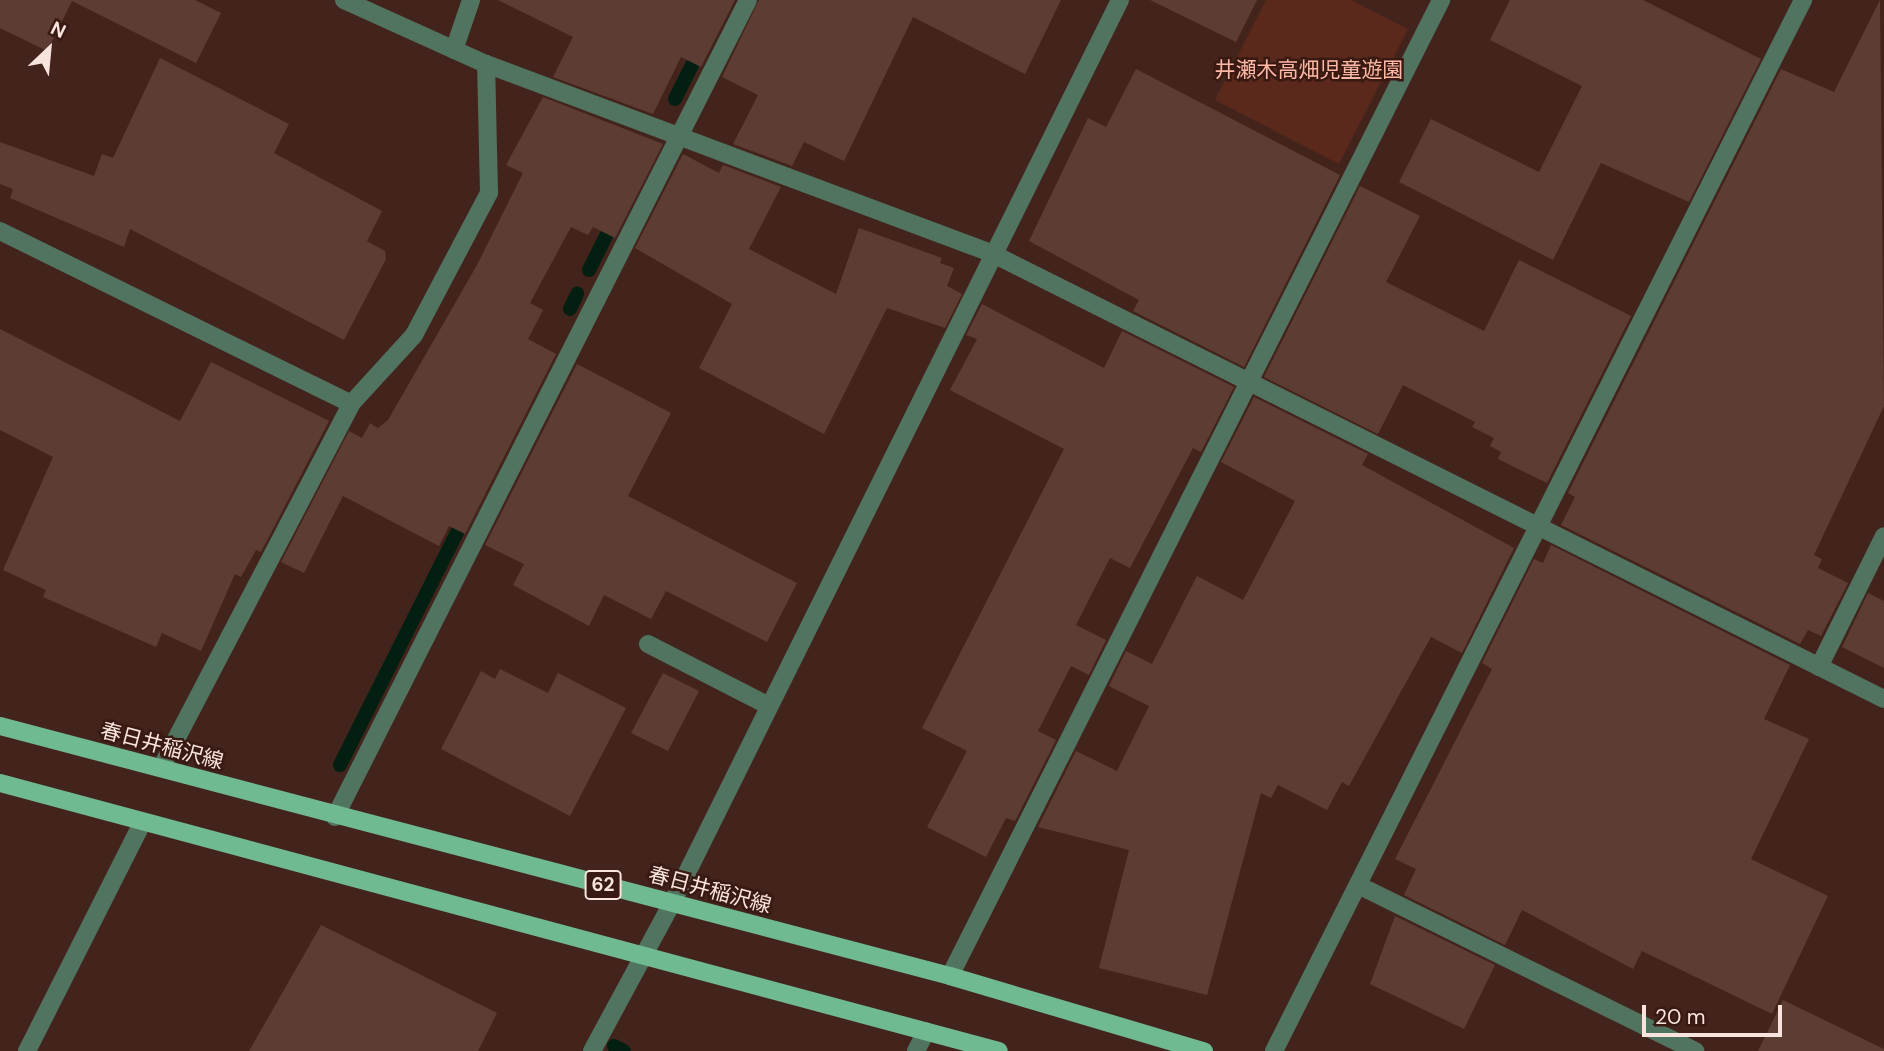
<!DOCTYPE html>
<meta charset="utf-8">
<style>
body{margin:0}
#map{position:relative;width:1884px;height:1051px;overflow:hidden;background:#43241c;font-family:"DM Sans","Noto Sans JP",sans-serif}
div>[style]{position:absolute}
.green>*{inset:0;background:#5b291c}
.stream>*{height:14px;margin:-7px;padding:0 7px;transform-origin:7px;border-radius:7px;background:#021f11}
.building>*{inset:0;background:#5d3c33}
.minor>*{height:18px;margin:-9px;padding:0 9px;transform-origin:9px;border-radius:9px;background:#517460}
.major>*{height:18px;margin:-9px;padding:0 9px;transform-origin:9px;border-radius:9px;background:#6fba90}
span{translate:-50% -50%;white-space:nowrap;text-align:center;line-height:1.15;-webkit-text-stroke:5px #381a12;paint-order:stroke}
.shield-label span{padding:2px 5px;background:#381a12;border:2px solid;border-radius:5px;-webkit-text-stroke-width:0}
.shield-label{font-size:19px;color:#f8e3dd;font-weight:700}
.park-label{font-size:21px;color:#feb7a4}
.street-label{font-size:21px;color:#f8e3dd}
.north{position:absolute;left:14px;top:14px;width:70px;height:70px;-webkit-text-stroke:5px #381a12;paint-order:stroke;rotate:26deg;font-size:19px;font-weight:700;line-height:28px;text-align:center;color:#f8e3dd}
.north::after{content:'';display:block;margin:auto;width:24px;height:32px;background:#f8e3dd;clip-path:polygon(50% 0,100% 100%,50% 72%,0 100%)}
.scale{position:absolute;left:1642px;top:1005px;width:140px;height:32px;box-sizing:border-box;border:4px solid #f8e3dd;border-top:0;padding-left:9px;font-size:21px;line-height:24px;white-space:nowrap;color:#f8e3dd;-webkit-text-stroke:5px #381a12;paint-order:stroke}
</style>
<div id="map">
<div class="green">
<i style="clip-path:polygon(1266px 0,1351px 0,1408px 29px,1339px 164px,1215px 100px)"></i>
</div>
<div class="stream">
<i style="left:675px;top:99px;width:58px;rotate:-63.4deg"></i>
<i style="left:589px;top:270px;width:58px;rotate:-63.4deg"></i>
<i style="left:570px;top:309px;width:17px;rotate:-65deg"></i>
<i style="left:340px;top:765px;width:279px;rotate:-63.3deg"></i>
<i style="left:614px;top:1046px;width:11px;rotate:27deg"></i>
</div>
<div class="building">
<i style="clip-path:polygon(0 0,195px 0,221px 13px,196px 63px,72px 1px,47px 51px,0 28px)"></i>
<i style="clip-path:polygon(498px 0,735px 0,701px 67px,681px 57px,653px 114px,553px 77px,573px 37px)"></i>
<i style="clip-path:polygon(759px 0,1061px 0,1025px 74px,913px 17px,844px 161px,804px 142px,792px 166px,733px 144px,758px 95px,722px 77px)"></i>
<i style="clip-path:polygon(1150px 0,1257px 0,1236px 42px)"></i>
<i style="clip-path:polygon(1510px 0,1643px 0,1761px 59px,1689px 202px,1601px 163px,1553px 260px,1399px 182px,1431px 119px,1539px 172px,1582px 86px,1490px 40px)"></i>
<i style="clip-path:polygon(1880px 0,1884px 406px,1814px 555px,1822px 559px,1818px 568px,1848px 583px,1821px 636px,1808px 630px,1800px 644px,1561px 525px,1575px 497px,1568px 493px,1781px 69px,1834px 92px)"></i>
<i style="clip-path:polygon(160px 58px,289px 124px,274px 153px,382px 211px,367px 241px,385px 251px,386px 259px,344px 340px,130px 229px,124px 247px,10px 198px,13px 189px,0 184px,0 142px,94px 176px,102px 154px,113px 158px)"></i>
<i style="clip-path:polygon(1136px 69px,1340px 175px,1244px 367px,1133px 311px,1139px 300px,1029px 241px,1088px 118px,1106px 127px)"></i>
<i style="clip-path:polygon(543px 97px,663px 144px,615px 238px,593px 227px,588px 235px,571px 227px,530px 303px,543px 310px,528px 339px,556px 354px,465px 534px,449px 526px,439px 546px,343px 496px,304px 573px,281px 562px,349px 431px,362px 438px,370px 423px,378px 428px,388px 420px,477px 265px,523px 173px,506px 165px)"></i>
<i style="clip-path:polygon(683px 154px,719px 173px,723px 165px,781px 187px,749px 249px,836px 294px,859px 228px,942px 258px,940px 263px,954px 268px,947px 286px,962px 294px,945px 328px,887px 308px,824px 434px,699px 368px,732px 304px,635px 248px)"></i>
<i style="clip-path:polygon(1360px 186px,1420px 216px,1386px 282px,1484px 331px,1519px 260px,1631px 316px,1547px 483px,1498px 459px,1501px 452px,1490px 446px,1494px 438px,1472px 427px,1475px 422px,1403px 385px,1378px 434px,1264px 377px)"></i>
<i style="clip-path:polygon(982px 304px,1104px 368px,1122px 331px,1234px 387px,1201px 452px,1193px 448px,1130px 568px,1110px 558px,1076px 625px,1106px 640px,1089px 675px,1071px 666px,1038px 731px,1056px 740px,1015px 821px,1006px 818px,986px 857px,927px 827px,967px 751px,922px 728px,1064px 449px,950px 390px,977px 339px,966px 335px)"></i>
<i style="clip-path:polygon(0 329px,180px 421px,211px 362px,329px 421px,261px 552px,256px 550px,241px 577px,235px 574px,201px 651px,162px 633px,156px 647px,43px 597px,46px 590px,3px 570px,53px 457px,0 430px)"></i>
<i style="clip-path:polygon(577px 364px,671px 413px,628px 496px,797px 583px,767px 642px,666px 591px,651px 619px,604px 595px,589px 626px,513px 585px,524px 564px,485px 545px)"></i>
<i style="clip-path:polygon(1254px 397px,1368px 454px,1362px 465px,1514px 548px,1462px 653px,1431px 637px,1349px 786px,1342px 782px,1327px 810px,1278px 785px,1271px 798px,1261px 793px,1207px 995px,1099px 968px,1129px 850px,1038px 827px,1076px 751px,1117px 771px,1149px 706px,1109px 686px,1126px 651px,1152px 664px,1197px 576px,1243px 600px,1295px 501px,1221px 462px)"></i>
<i style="clip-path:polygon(1551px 545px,1790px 665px,1764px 719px,1809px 739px,1751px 859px,1828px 896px,1772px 1014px,1642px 951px,1633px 969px,1522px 910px,1505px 945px,1404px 895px,1416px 869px,1395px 859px,1492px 669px,1482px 663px,1534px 559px,1543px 563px)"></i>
<i style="clip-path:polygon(1868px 593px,1884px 601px,1884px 668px,1842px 647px)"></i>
<i style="clip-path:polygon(500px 669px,548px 693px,558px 673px,626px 708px,570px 816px,441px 749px,481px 671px,495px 679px)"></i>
<i style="clip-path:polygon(663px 673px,699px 691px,668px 751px,631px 733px)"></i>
<i style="clip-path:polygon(1395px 916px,1495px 965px,1464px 1029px,1370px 984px)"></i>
<i style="clip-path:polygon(321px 925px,497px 1013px,478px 1051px,249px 1051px)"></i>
<i style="clip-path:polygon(1783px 1000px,1884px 1049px,1884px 1051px,1758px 1051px)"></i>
</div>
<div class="minor">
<i style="left:344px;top:0;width:156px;rotate:24.3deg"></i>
<i style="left:486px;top:64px;width:539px;rotate:20.52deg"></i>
<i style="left:991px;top:253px;width:998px;rotate:26.54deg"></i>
<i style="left:454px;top:50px;width:53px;rotate:-71.2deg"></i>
<i style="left:0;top:231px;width:391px;rotate:26.2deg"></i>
<i style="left:648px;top:644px;width:136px;rotate:27.1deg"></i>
<i style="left:1819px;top:667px;width:146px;rotate:-63.6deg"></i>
<i style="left:161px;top:768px;width:411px;rotate:-62.4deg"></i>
<i style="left:351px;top:404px;width:93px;rotate:-47.6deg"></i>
<i style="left:414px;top:335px;width:161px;rotate:-62.2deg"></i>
<i style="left:489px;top:193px;width:129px;rotate:-91.3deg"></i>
<i style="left:335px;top:817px;width:915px;rotate:-63.18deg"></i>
<i style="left:1358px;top:885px;width:376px;rotate:26.2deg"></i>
<i style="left:950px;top:976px;width:1093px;rotate:-63.29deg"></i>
<i style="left:27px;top:1051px;width:253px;rotate:-63.2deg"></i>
<i style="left:592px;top:1051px;width:168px;rotate:-61.6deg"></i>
<i style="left:672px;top:903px;width:1008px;rotate:-63.61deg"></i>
<i style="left:916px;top:1051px;width:22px;rotate:-63deg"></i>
<i style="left:1274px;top:1051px;width:1177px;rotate:-63.28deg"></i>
</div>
<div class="major">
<i style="left:0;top:726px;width:982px;rotate:14.74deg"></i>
<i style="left:950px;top:976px;width:265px;rotate:16.5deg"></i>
<i style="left:0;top:783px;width:1034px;rotate:15.02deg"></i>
</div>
<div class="shield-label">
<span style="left:603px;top:885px">62</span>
</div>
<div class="park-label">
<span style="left:1309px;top:70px">井瀬木高畑児童遊園</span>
</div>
<div class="street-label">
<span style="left:162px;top:746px;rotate:15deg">春日井稲沢線</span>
<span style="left:710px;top:890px;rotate:15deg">春日井稲沢線</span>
</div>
<div class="north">N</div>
<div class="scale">20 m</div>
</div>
